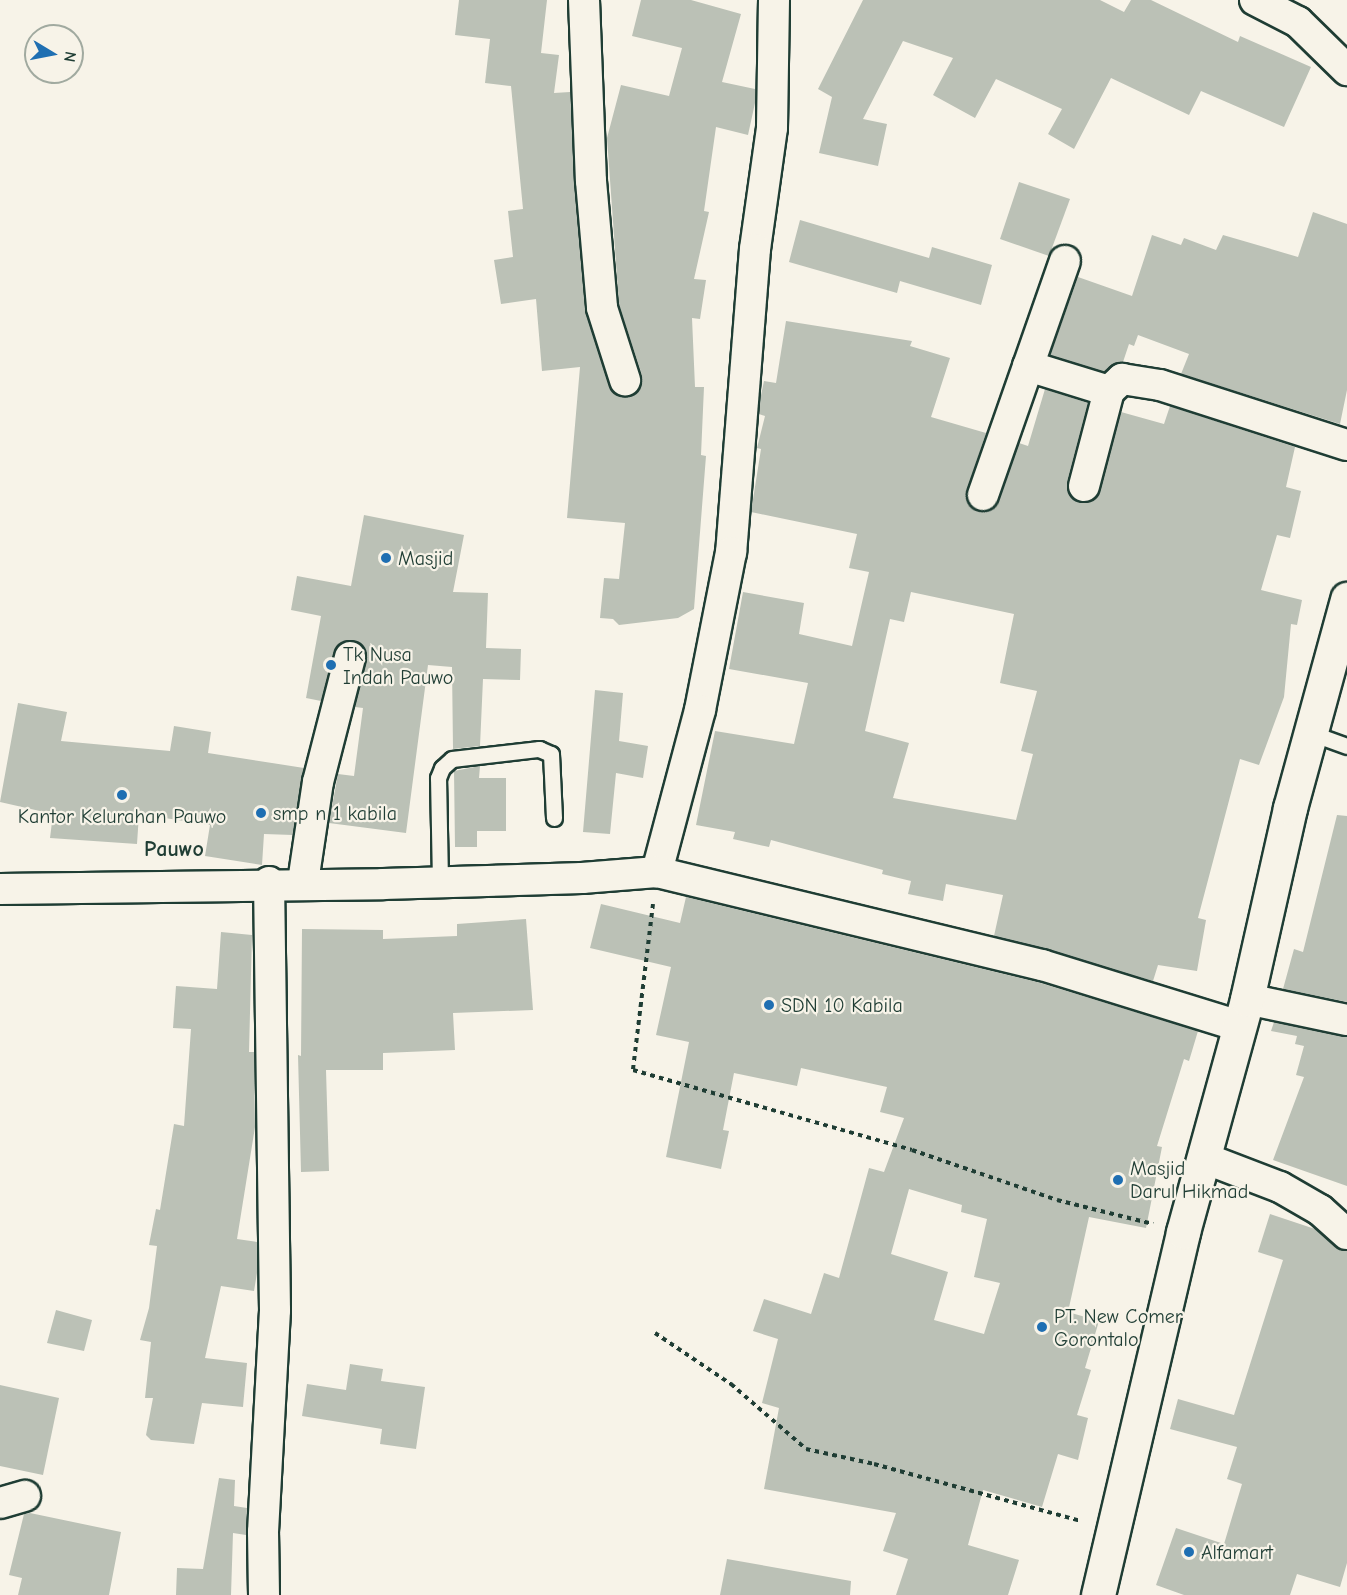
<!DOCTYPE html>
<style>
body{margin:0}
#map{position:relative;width:1347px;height:1595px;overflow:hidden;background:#f7f3e8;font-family:"Comic Neue",sans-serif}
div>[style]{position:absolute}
.building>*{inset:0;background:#bbc1b6}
.path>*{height:4px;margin-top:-2px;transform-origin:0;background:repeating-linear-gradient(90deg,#1f3d34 0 4.5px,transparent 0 9px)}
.roads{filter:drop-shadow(2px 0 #1f3d34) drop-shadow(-2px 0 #1f3d34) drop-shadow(0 2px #1f3d34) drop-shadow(0 -2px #1f3d34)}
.service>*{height:15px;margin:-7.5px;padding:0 7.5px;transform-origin:7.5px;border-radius:7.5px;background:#f7f3e8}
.minor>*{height:30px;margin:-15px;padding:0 15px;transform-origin:15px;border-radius:15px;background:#f7f3e8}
.secondary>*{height:33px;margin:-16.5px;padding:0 16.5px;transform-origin:16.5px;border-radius:16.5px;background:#f7f3e8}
.dots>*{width:16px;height:16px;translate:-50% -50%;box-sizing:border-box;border:3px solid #f7f3e8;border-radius:50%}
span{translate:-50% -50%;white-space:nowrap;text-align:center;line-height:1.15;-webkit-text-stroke:4.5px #f7f3e8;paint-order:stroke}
.poi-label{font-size:20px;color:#1f3d34}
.left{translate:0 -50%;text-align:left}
.quarter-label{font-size:22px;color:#1f3d34;font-weight:700}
.north{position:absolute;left:24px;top:24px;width:60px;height:60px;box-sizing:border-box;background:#f7f3e8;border:2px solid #a1aaa0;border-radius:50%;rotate:100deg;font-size:16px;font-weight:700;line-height:24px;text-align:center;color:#1f3d34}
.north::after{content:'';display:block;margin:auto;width:21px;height:27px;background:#1f6fb2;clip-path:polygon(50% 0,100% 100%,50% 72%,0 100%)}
</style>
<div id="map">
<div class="building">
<i style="clip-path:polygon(459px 0,547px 0,541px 53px,559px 55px,554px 93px,570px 92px,585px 310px,609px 385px,622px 397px,638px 391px,642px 375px,619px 305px,607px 138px,621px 85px,669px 96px,682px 48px,632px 36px,641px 0,691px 0,741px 14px,722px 82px,755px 89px,755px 103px,748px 135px,716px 127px,704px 211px,709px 212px,694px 279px,706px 280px,700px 319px,692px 318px,695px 387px,704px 387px,701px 455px,706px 456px,694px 609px,678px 618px,619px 625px,613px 619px,600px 618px,604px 578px,619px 579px,625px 523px,567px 518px,580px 367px,542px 371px,536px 299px,501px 304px,494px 260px,513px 257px,508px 211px,523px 209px,511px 86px,485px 83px,490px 39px,455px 35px)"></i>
<i style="clip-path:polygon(863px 0,1100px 0,1124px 12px,1131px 0,1151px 0,1238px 42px,1240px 36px,1311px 67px,1284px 127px,1201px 91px,1189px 115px,1111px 78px,1074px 149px,1048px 134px,1062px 109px,996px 79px,975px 118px,933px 95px,953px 58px,903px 41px,863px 119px,887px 124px,878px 166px,819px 153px,832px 97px,818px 89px)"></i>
<i style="clip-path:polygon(1019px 182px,1070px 199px,1049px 256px,1000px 239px)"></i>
<i style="clip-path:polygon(1313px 212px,1347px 224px,1347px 390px,1340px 424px,1181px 374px,1189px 354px,1138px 335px,1134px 346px,1129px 344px,1123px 362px,1105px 372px,1050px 355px,1078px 277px,1132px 296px,1152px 235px,1181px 245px,1184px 238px,1216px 250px,1223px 235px,1298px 257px)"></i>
<i style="clip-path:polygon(800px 220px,929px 258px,932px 247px,992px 265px,981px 305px,900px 281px,897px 293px,789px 262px)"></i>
<i style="clip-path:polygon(evenodd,786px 321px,912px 341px,910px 346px,950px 358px,931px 417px,986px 433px,967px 490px,970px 506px,978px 511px,987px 512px,999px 501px,1019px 443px,1028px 446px,1045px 389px,1088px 403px,1067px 482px,1071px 498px,1080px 503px,1096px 499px,1100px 491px,1121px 412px,1164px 424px,1170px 406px,1295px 447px,1286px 487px,1301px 491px,1290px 538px,1277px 535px,1261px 590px,1302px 600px,1297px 625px,1291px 624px,1284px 697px,1259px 765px,1240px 759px,1198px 918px,1206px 920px,1197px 971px,1158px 965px,1153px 981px,994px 936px,1003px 895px,946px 884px,943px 901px,908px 894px,911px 881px,882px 874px,883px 870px,771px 840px,769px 847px,733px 839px,735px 832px,696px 825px,715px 731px,794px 744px,808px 683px,729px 669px,743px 592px,804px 603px,799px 634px,852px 646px,869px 572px,849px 568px,857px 534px,751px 512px,761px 449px,757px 448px,765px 416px,759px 414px,760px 400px,764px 381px,776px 383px,786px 321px,911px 592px,1014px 614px,1000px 683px,1037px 691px,1021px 751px,1033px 754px,1016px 820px,893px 798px,909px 743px,865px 731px,890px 619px,904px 622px,911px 592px)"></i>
<i style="clip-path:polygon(364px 515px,464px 535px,453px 592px,488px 593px,486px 648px,521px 649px,520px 680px,483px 679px,480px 746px,453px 749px,452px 667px,428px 665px,406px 833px,329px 823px,338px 774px,354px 776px,363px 708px,355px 707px,367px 653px,355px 641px,338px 645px,321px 701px,306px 698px,321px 616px,291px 610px,297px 576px,351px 586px)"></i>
<i style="clip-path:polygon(595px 690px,623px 693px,619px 741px,648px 746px,643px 778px,616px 773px,610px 834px,583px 832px)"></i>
<i style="clip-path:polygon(18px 703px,67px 712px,61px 741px,170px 751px,174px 726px,211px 732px,208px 753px,304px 768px,293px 835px,264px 834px,262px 865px,205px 856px,210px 825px,139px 814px,137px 844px,50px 838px,53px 814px,0 802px)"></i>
<i style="clip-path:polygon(480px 766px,479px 778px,506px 778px,506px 831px,477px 831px,477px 847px,455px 847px,454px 771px)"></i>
<i style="clip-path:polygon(1337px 815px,1347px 816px,1347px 1002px,1283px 989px,1294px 949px,1303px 952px)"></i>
<i style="clip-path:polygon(evenodd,686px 897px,1037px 982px,1198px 1031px,1189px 1061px,1184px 1059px,1157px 1146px,1162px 1147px,1146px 1228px,1089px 1217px,1068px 1312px,1099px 1321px,1085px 1368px,1091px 1370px,1077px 1415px,1088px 1418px,1078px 1460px,1058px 1454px,1042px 1507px,983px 1490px,968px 1545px,1019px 1560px,1008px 1595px,896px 1595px,908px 1559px,883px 1551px,896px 1513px,764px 1489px,779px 1408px,762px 1403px,778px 1339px,753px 1331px,764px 1299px,811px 1314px,824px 1273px,839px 1278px,869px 1168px,884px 1172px,904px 1118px,880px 1112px,887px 1087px,801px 1068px,797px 1086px,734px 1073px,723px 1130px,729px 1131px,721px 1169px,666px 1157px,689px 1042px,656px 1035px,671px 967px,590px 948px,601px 904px,680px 923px,686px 897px,909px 1189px,962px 1205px,961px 1212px,987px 1219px,974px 1277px,1000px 1283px,984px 1334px,934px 1320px,948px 1272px,891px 1254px,909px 1189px)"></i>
<i style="clip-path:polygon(526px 919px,533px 1010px,453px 1013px,455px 1050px,383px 1053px,383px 1070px,326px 1070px,329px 1171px,301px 1172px,298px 1055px,301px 1056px,302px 929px,383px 930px,383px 939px,457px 936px,457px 924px)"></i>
<i style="clip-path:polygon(221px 932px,252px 935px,249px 1052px,254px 1052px,255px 1127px,237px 1239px,257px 1242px,257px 1273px,254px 1291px,221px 1286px,205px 1358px,247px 1363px,243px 1407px,202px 1403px,194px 1444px,151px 1440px,146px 1435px,153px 1398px,145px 1398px,151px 1342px,140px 1340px,149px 1308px,157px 1246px,149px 1245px,156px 1209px,160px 1210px,174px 1124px,184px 1126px,191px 1029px,173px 1028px,176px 986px,217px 989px)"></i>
<i style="clip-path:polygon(1274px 1022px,1347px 1037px,1347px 1186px,1273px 1160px,1304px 1077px,1296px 1075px,1304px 1046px,1295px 1044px,1297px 1036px,1271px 1031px)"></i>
<i style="clip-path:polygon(1270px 1214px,1315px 1229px,1336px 1247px,1347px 1251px,1347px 1563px,1340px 1587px,1297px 1574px,1290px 1595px,1184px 1595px,1156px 1585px,1176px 1528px,1224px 1544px,1242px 1484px,1227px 1479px,1237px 1447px,1170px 1429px,1178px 1399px,1234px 1415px,1283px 1260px,1258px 1252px)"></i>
<i style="clip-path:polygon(56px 1310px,92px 1320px,84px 1351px,47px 1343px)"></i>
<i style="clip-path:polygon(350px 1364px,383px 1369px,381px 1381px,425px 1387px,416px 1449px,380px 1444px,382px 1429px,302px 1416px,307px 1384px,346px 1390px)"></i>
<i style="clip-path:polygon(0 1385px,59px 1398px,43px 1475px,0 1466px)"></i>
<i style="clip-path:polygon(219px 1478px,235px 1480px,234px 1506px,247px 1508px,246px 1535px,233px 1533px,231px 1595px,176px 1595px,177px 1568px,203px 1569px)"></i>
<i style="clip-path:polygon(30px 1513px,121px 1532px,109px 1595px,18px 1595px,22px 1578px,9px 1575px,24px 1514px)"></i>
<i style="clip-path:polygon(727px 1559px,851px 1581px,850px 1595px,720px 1595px)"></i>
</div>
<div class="path">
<i style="left:653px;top:904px;width:167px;rotate:96.9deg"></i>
<i style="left:633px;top:1070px;width:290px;rotate:16deg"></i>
<i style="left:912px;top:1150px;width:153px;rotate:19deg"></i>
<i style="left:1057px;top:1200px;width:99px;rotate:14deg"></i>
<i style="left:655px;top:1333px;width:92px;rotate:33.9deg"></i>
<i style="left:731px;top:1384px;width:99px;rotate:40.9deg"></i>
<i style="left:806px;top:1449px;width:70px;rotate:12.4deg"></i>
<i style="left:874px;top:1464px;width:215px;rotate:15.4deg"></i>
</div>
<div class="roads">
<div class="service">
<i style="left:1311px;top:733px;width:38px;rotate:20deg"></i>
<i style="left:440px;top:881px;width:103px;rotate:-91.1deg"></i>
<i style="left:438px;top:778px;width:11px;rotate:-68deg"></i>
<i style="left:442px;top:768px;width:13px;rotate:-42deg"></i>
<i style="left:452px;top:759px;width:88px;rotate:-6.6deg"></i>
<i style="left:539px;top:749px;width:13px;rotate:23deg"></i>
<i style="left:551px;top:754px;width:64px;rotate:87.3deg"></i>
</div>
<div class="minor">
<i style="left:584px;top:0;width:181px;rotate:87.8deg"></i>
<i style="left:591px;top:181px;width:127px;rotate:85deg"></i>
<i style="left:602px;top:308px;width:76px;rotate:72.3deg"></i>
<i style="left:774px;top:0;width:128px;rotate:90.9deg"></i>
<i style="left:772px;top:128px;width:122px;rotate:98deg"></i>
<i style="left:755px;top:249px;width:304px;rotate:94.5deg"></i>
<i style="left:731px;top:552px;width:161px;rotate:101.1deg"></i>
<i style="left:700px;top:710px;width:168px;rotate:104.9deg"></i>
<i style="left:657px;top:872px;width:396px;rotate:13.6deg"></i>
<i style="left:1042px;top:965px;width:206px;rotate:17.2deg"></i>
<i style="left:1255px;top:0;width:48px;rotate:27.1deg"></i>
<i style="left:1298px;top:22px;width:69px;rotate:44.4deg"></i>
<i style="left:1028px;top:366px;width:85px;rotate:17.2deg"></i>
<i style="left:1084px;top:486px;width:98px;rotate:-75.3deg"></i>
<i style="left:1109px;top:391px;width:18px;rotate:-43deg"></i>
<i style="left:1122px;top:379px;width:38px;rotate:9deg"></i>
<i style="left:1160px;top:385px;width:196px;rotate:17.8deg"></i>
<i style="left:983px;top:495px;width:248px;rotate:-70.7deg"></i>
<i style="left:303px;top:882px;width:101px;rotate:-81.5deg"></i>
<i style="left:318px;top:782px;width:129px;rotate:-75.6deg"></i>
<i style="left:0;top:889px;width:383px;rotate:-0.7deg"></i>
<i style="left:383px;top:884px;width:199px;rotate:-1.7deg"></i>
<i style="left:582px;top:878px;width:75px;rotate:-4.6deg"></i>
<i style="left:1247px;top:999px;width:102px;rotate:11.9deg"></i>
<i style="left:1204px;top:1158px;width:81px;rotate:20.9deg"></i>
<i style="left:1280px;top:1187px;width:46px;rotate:29.9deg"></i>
<i style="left:1320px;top:1210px;width:36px;rotate:42deg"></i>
<i style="left:0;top:1503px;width:26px;rotate:-16deg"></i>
<i style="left:264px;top:1595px;width:63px;rotate:-90.9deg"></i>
<i style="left:263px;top:1532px;width:222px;rotate:-86.9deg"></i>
<i style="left:275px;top:1310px;width:428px;rotate:-90.8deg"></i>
</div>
<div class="secondary">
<i style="left:1098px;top:1595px;width:373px;rotate:-76.8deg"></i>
<i style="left:1183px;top:1232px;width:242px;rotate:-74.6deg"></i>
<i style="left:1247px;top:999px;width:196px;rotate:-77.3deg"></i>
<i style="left:1290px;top:808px;width:217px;rotate:-74.7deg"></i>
</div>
</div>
<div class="dots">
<i style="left:386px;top:558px;background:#1f6fb2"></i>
<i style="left:331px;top:665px;background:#1f6fb2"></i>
<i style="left:122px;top:795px;background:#1f6fb2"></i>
<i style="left:261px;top:813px;background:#1f6fb2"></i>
<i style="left:769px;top:1005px;background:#1f6fb2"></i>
<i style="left:1118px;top:1180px;background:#1f6fb2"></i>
<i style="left:1042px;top:1327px;background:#1f6fb2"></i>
<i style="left:1189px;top:1552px;background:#1f6fb2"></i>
</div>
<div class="poi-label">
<span class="left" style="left:398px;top:558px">Masjid</span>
<span class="left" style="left:343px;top:666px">Tk Nusa<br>Indah Pauwo</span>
<span class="left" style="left:273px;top:813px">smp n 1 kabila</span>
<span style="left:122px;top:816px">Kantor Kelurahan Pauwo</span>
<span class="left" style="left:781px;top:1005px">SDN 10 Kabila</span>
<span class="left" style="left:1130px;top:1180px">Masjid<br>Darul Hikmad</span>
<span class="left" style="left:1054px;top:1328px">PT. New Comer<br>Gorontalo</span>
<span class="left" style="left:1201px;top:1552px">Alfamart</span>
</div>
<div class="quarter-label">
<span style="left:174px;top:850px">Pauwo</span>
</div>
<div class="north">N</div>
</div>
